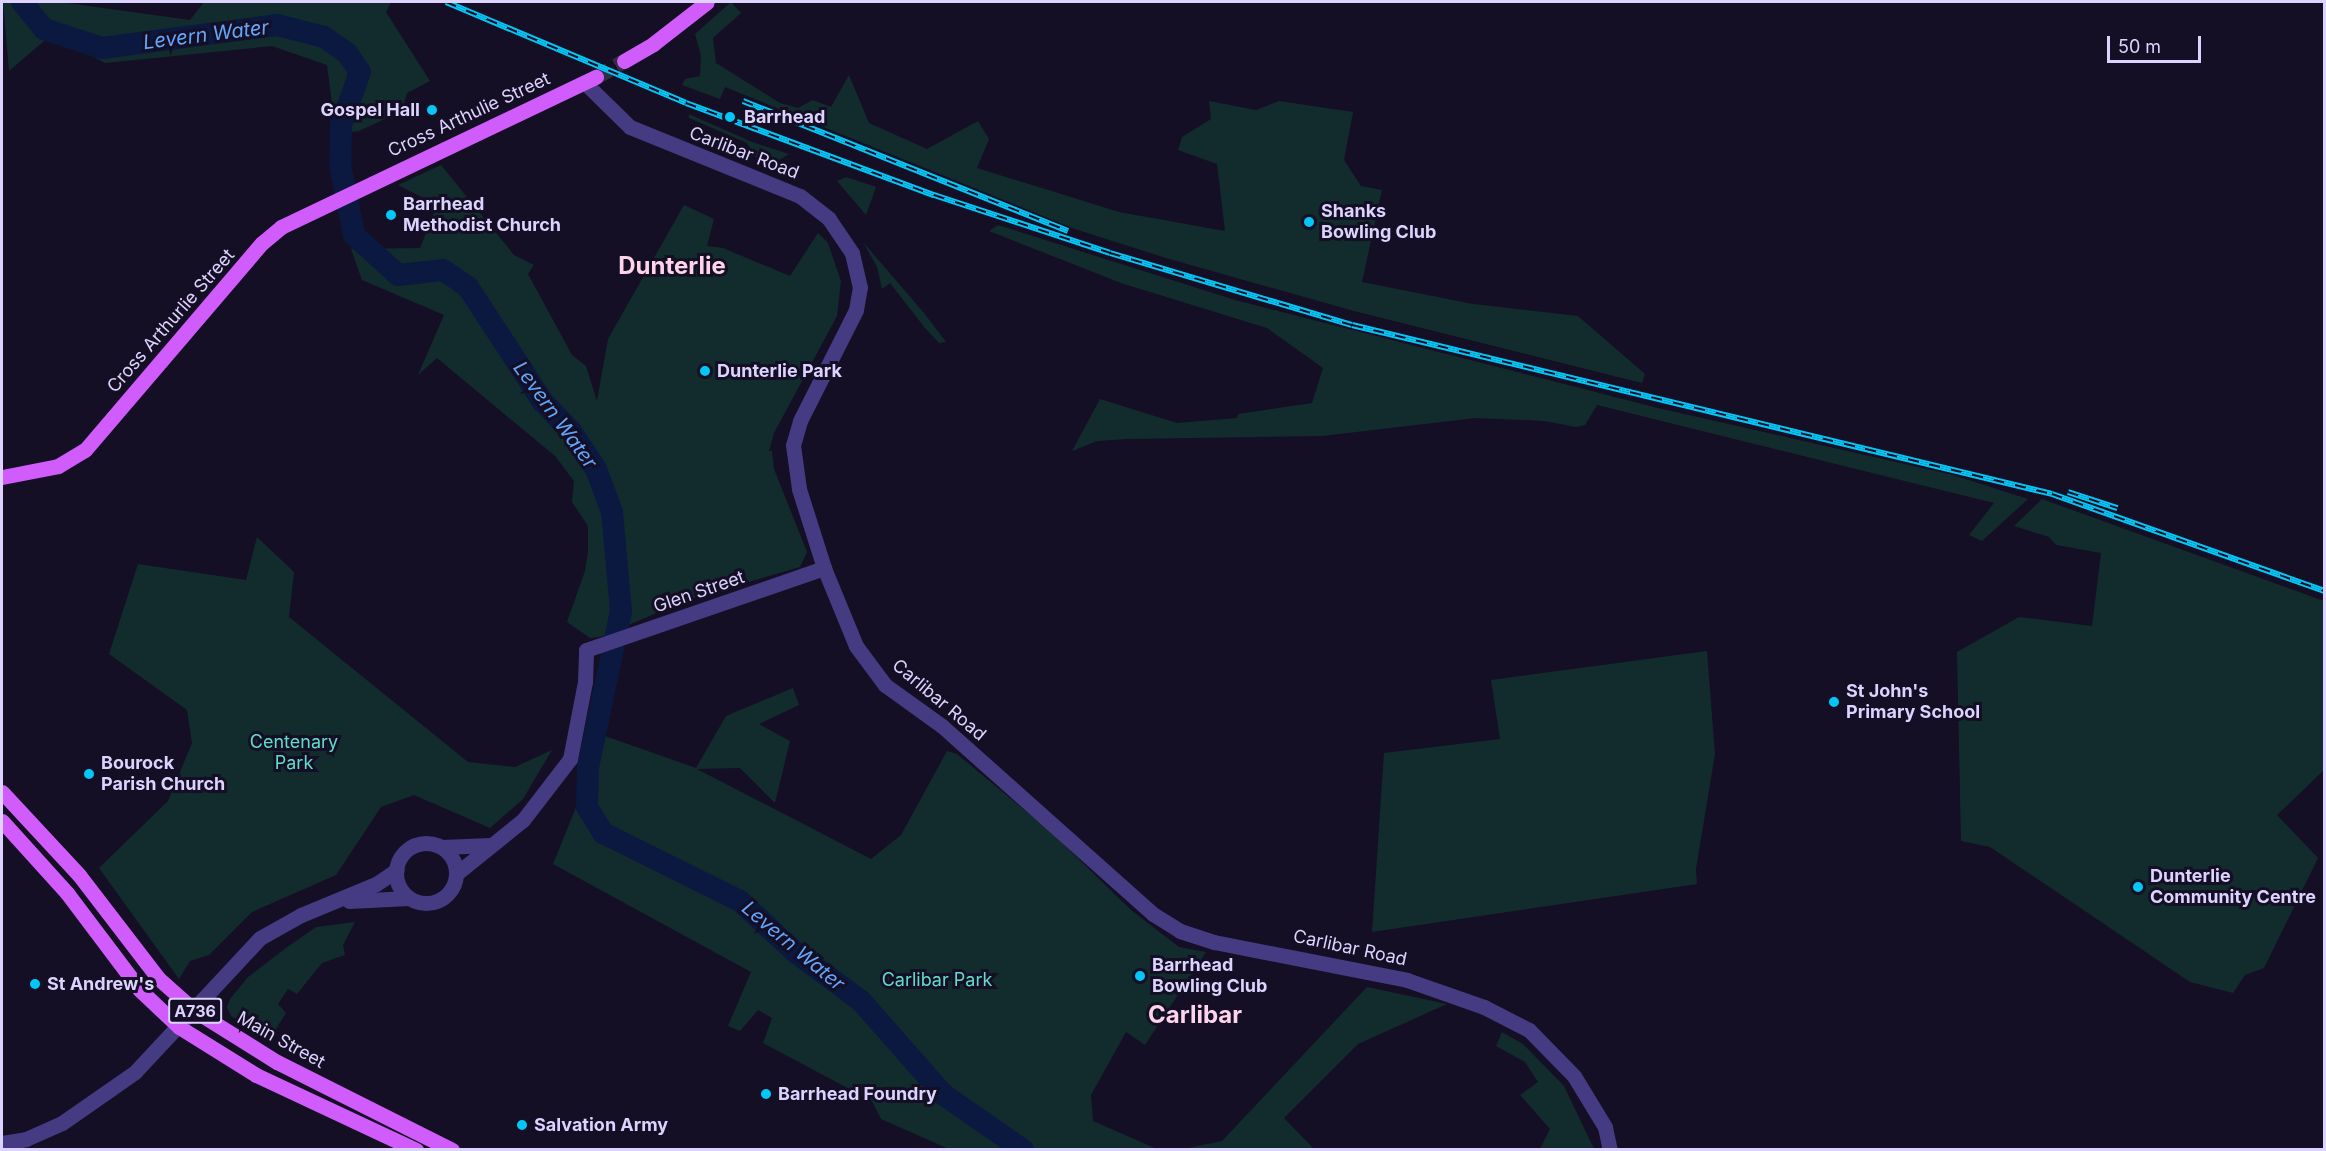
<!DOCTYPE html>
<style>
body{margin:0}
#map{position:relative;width:2326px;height:1151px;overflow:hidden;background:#140f24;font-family:Inter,sans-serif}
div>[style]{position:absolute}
.green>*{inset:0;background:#122c2e}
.river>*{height:22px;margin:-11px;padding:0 11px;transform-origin:11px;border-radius:11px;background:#0b1941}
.major-tunnel>*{height:15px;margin-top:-7.5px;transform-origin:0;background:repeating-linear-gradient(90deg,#322c45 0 15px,transparent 0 23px)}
.minor>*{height:15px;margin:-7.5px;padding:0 7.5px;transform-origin:7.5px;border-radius:7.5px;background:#453b82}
.minor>.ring{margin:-7.5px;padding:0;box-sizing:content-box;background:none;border:15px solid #453b82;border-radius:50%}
.major>*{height:15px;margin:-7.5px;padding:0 7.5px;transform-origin:7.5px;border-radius:7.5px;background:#d05cfb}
.rail>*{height:6px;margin-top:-3px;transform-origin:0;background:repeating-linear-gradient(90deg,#140f24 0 11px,#05c7f7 0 22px);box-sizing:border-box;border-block:2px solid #05c7f7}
.dots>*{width:16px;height:16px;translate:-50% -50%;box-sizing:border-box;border:3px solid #140f24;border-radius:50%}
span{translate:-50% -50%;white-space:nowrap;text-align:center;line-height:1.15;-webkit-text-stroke:6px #140f24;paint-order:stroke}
.shield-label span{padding:2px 4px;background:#140f24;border:2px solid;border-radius:4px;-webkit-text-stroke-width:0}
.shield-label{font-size:16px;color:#dcd3fe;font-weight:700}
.poi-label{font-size:18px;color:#dcd3fe;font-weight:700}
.right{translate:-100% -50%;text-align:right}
.left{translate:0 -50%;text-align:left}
.street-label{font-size:18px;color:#dcd3fe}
.park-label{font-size:18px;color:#60ddca}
.water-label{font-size:20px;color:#63a6fc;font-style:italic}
.district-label{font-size:24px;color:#fed4eb;font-weight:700}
.frame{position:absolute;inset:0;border:3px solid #dcd3fe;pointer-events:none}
.scale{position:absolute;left:2107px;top:36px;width:94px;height:27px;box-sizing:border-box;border:3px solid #dcd3fe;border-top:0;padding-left:8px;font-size:18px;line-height:21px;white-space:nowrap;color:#dcd3fe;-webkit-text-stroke:4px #140f24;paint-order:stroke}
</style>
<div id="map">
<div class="green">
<i style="clip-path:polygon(3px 2px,60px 2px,190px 20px,204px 2px,391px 2px,386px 12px,430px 81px,407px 93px,402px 111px,359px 131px,336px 134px,327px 65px,272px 46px,105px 63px,51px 35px,9px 71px)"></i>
<i style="clip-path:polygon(731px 2px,741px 13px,713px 38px,716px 63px,780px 103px,798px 108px,813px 100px,831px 107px,849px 75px,869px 123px,927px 149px,978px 121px,989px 139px,977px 168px,1119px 212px,1225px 231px,1217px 164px,1178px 150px,1182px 137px,1211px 119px,1209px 101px,1256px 110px,1279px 101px,1353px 112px,1344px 160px,1361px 186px,1382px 190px,1362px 282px,1473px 304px,1578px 316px,1645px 374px,1642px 383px,1354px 311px,1166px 258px,1075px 229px,725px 87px,720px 99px,682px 85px,685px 79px,700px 76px,701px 56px,695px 34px)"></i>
<i style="clip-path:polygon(689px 114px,752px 142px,789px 154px,763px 170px,747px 143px,689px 118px)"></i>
<i style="clip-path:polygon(441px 165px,514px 255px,534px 265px,528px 274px,572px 355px,586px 366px,597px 401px,608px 339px,684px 205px,714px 219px,707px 246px,723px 248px,790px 276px,818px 233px,828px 243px,841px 281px,837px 316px,774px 433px,769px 451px,772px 451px,774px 469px,807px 552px,800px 567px,687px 600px,600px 637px,590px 638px,567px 622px,585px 571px,588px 552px,588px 526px,572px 502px,574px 481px,555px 456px,437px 358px,418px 375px,444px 315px,362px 280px,351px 249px,420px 248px,437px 205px,398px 185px)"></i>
<i style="clip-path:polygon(846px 177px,876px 187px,866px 215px,837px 181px)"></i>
<i style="clip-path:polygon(998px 225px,1235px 300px,1658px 408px,1953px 475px,2028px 499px,1982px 541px,1969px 535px,1994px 503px,1597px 405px,1585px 425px,1576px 427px,1544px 421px,1476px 418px,1322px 436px,1127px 439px,1097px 441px,1072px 451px,1100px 399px,1177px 423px,1237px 418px,1238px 414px,1312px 403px,1323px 368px,1267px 328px,1121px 283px,989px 231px)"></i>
<i style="clip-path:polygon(863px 242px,924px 313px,946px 342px,939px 343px,925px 328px,890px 283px,882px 289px,877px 267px)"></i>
<i style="clip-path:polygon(2042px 499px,2324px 601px,2324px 770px,2277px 815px,2318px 858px,2264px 968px,2245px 975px,2233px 993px,2190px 982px,1990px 847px,1961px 841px,1957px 652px,2019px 617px,2092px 626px,2101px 553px,2056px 545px,2049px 537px,2014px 526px)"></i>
<i style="clip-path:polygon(257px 537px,294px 572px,289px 617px,468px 762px,515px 767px,552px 750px,523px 799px,490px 828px,414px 795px,381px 807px,336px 875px,252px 912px,209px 955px,190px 961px,179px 979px,99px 868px,168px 801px,192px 743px,187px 710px,109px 654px,138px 564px,246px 580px)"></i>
<i style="clip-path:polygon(1707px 651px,1715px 754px,1696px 869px,1697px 884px,1372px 932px,1384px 753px,1500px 739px,1491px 680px)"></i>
<i style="clip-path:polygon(793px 688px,799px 705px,759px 724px,790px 741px,775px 803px,740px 768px,697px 769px,871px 859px,901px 835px,947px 751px,957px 754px,1052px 833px,1131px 910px,1179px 947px,1206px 952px,1145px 1045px,1126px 1032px,1091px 1095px,1093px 1121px,1157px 1149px,949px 1149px,881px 1119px,872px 1101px,763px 1043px,772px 1018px,758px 1010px,740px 1031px,728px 1026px,751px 972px,553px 864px,605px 736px,696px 768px,726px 716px)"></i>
<i style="clip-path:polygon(355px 922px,343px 945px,345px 955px,322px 963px,297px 994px,288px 989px,278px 1004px,286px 1013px,272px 1035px,266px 1038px,231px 1016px,227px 1007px,230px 999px,248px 977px,286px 948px,316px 927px)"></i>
<i style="clip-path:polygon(1367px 987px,1447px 1004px,1358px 1044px,1284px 1118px,1314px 1149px,1183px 1149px,1222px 1141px)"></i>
<i style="clip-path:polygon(1502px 1032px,1523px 1044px,1564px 1086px,1594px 1149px,1540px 1149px,1550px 1129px,1520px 1095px,1538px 1082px,1525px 1062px,1496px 1046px)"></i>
</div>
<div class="river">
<i style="left:22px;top:2px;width:35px;rotate:51deg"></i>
<i style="left:44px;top:29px;width:61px;rotate:18.1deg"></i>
<i style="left:102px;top:48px;width:177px;rotate:-7.5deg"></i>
<i style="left:277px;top:25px;width:49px;rotate:14.3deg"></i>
<i style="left:324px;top:37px;width:28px;rotate:35deg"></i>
<i style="left:347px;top:53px;width:23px;rotate:56deg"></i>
<i style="left:360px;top:72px;width:56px;rotate:109.7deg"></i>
<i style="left:341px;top:125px;width:39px;rotate:91deg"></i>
<i style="left:340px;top:164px;width:72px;rotate:78.8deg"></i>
<i style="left:354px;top:235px;width:59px;rotate:42.3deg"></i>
<i style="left:398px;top:275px;width:45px;rotate:-6.3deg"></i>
<i style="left:443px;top:270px;width:30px;rotate:34deg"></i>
<i style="left:468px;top:287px;width:137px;rotate:56.9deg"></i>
<i style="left:543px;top:402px;width:40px;rotate:46deg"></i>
<i style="left:571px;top:431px;width:45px;rotate:56.7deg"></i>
<i style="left:596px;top:469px;width:46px;rotate:69.6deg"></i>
<i style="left:612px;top:512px;width:99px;rotate:84.8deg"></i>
<i style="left:621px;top:611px;width:159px;rotate:101.9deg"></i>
<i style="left:588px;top:767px;width:40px;rotate:91.4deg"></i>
<i style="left:587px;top:807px;width:31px;rotate:58deg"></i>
<i style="left:603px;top:833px;width:153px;rotate:26.4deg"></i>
<i style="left:740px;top:901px;width:75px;rotate:42.8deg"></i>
<i style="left:795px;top:952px;width:82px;rotate:36.6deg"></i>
<i style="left:861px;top:1001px;width:125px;rotate:48.6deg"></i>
<i style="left:944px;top:1095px;width:96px;rotate:34.8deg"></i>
</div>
<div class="major-tunnel">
<i style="left:596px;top:77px;width:32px;rotate:-30deg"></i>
</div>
<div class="minor">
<i style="left:585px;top:83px;width:63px;rotate:44.4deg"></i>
<i style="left:630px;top:127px;width:183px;rotate:22.1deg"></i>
<i style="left:800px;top:196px;width:37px;rotate:38deg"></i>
<i style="left:829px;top:219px;width:41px;rotate:55.9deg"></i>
<i style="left:852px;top:253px;width:35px;rotate:77deg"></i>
<i style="left:860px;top:287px;width:23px;rotate:100deg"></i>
<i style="left:856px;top:310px;width:124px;rotate:116.8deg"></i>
<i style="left:800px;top:421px;width:25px;rotate:106deg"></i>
<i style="left:793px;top:445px;width:44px;rotate:82.2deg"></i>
<i style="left:799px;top:489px;width:83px;rotate:72.4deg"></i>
<i style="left:824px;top:568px;width:84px;rotate:67.7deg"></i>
<i style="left:856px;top:646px;width:49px;rotate:53.4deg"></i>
<i style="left:885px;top:685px;width:70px;rotate:35.7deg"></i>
<i style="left:942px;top:726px;width:283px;rotate:41.7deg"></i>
<i style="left:1153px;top:914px;width:32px;rotate:32deg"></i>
<i style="left:1180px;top:931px;width:36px;rotate:18deg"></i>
<i style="left:1214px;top:942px;width:197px;rotate:11.1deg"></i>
<i style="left:1407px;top:980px;width:82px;rotate:19.3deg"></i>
<i style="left:1484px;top:1007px;width:51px;rotate:27.1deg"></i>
<i style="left:1529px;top:1030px;width:64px;rotate:45.6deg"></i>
<i style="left:1574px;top:1076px;width:60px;rotate:58.7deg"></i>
<i style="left:1605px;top:1127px;width:24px;rotate:78deg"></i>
<i class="ring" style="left:396px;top:843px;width:45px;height:45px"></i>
<i style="left:442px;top:847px;width:48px;rotate:-2.4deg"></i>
<i style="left:456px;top:874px;width:86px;rotate:-38.9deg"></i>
<i style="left:523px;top:820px;width:77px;rotate:-52.4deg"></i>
<i style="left:570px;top:759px;width:78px;rotate:-79deg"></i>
<i style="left:585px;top:682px;width:32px;rotate:-88deg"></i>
<i style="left:586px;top:650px;width:252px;rotate:-19deg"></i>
<i style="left:349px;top:901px;width:60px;rotate:-2.9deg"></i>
<i style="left:2px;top:1143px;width:24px;rotate:-9deg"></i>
<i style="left:26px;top:1139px;width:39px;rotate:-24deg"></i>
<i style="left:62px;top:1123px;width:89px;rotate:-34.9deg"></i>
<i style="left:135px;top:1072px;width:183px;rotate:-47deg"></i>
<i style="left:260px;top:938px;width:47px;rotate:-29.3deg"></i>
<i style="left:301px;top:915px;width:81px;rotate:-22.5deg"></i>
<i style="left:376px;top:884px;width:25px;rotate:-34deg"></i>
</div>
<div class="major">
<i style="left:624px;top:61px;width:34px;rotate:-30deg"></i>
<i style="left:653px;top:44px;width:68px;rotate:-37.9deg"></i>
<i style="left:2px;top:477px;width:57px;rotate:-11.1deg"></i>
<i style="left:58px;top:466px;width:31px;rotate:-31deg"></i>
<i style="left:85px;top:450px;width:272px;rotate:-49.5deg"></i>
<i style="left:262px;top:243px;width:25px;rotate:-40deg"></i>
<i style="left:281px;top:227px;width:349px;rotate:-25.5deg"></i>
<i style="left:2px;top:792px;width:113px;rotate:47.1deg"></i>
<i style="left:79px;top:875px;width:130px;rotate:52.5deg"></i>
<i style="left:158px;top:978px;width:50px;rotate:41.7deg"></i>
<i style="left:195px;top:1011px;width:97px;rotate:31.9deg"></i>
<i style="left:277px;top:1062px;width:196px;rotate:26.7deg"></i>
<i style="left:2px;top:821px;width:97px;rotate:47.9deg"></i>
<i style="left:67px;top:893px;width:121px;rotate:53deg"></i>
<i style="left:140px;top:990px;width:54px;rotate:43.5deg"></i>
<i style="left:179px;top:1027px;width:91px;rotate:31.9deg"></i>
<i style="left:256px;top:1075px;width:177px;rotate:25.1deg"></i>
</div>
<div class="rail">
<i style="left:446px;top:2px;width:260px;rotate:22.8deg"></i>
<i style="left:686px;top:103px;width:265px;rotate:20.4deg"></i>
<i style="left:934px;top:195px;width:185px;rotate:18.2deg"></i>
<i style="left:1110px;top:253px;width:252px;rotate:16.6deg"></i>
<i style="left:1352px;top:325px;width:720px;rotate:13.57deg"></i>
<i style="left:2052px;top:494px;width:289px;rotate:19.6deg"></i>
<i style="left:743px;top:101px;width:350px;rotate:21.8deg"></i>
<i style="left:2068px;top:492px;width:52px;rotate:18.1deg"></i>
</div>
<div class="dots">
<i style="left:432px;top:110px;background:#05c7f7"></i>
<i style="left:730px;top:117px;background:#05c7f7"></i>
<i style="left:391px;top:215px;background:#05c7f7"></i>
<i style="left:1309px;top:222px;background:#05c7f7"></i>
<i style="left:705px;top:371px;background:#05c7f7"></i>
<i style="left:1834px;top:702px;background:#05c7f7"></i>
<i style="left:89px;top:774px;background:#05c7f7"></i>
<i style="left:2138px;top:887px;background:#05c7f7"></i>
<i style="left:1140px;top:976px;background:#05c7f7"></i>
<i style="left:35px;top:984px;background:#05c7f7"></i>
<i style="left:766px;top:1094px;background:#05c7f7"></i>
<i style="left:522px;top:1125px;background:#05c7f7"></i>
</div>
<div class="shield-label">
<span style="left:195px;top:1011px">A736</span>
</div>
<div class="poi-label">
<span class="right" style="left:420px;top:110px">Gospel Hall</span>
<span class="left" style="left:744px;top:117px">Barrhead</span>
<span class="left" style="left:403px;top:215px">Barrhead<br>Methodist Church</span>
<span class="left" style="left:1321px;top:222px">Shanks<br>Bowling Club</span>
<span class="left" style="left:717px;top:371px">Dunterlie Park</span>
<span class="left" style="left:1846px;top:702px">St John's<br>Primary School</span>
<span class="left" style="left:101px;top:774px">Bourock<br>Parish Church</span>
<span class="left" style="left:2150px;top:887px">Dunterlie<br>Community Centre</span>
<span class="left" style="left:1152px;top:976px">Barrhead<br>Bowling Club</span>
<span class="left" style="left:47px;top:984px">St Andrew's</span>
<span class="left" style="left:778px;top:1094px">Barrhead Foundry</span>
<span class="left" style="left:534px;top:1125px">Salvation Army</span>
</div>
<div class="street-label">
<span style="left:469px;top:115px;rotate:-25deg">Cross Arthulie Street</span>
<span style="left:744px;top:153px;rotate:21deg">Carlibar Road</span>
<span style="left:171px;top:321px;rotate:-49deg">Cross Arthurlie Street</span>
<span style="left:699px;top:592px;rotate:-19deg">Glen Street</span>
<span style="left:939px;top:700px;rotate:40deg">Carlibar Road</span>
<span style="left:1350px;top:948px;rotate:12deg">Carlibar Road</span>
<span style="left:281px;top:1040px;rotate:29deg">Main Street</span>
</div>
<div class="park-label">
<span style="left:294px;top:753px">Centenary<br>Park</span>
<span style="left:937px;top:980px">Carlibar Park</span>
</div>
<div class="water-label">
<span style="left:206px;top:35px;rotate:-7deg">Levern Water</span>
<span style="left:555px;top:415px;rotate:54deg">Levern Water</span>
<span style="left:793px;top:946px;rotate:40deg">Levern Water</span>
</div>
<div class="district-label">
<span style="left:672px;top:266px">Dunterlie</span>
<span style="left:1195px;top:1015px">Carlibar</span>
</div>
<div class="frame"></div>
<div class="scale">50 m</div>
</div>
